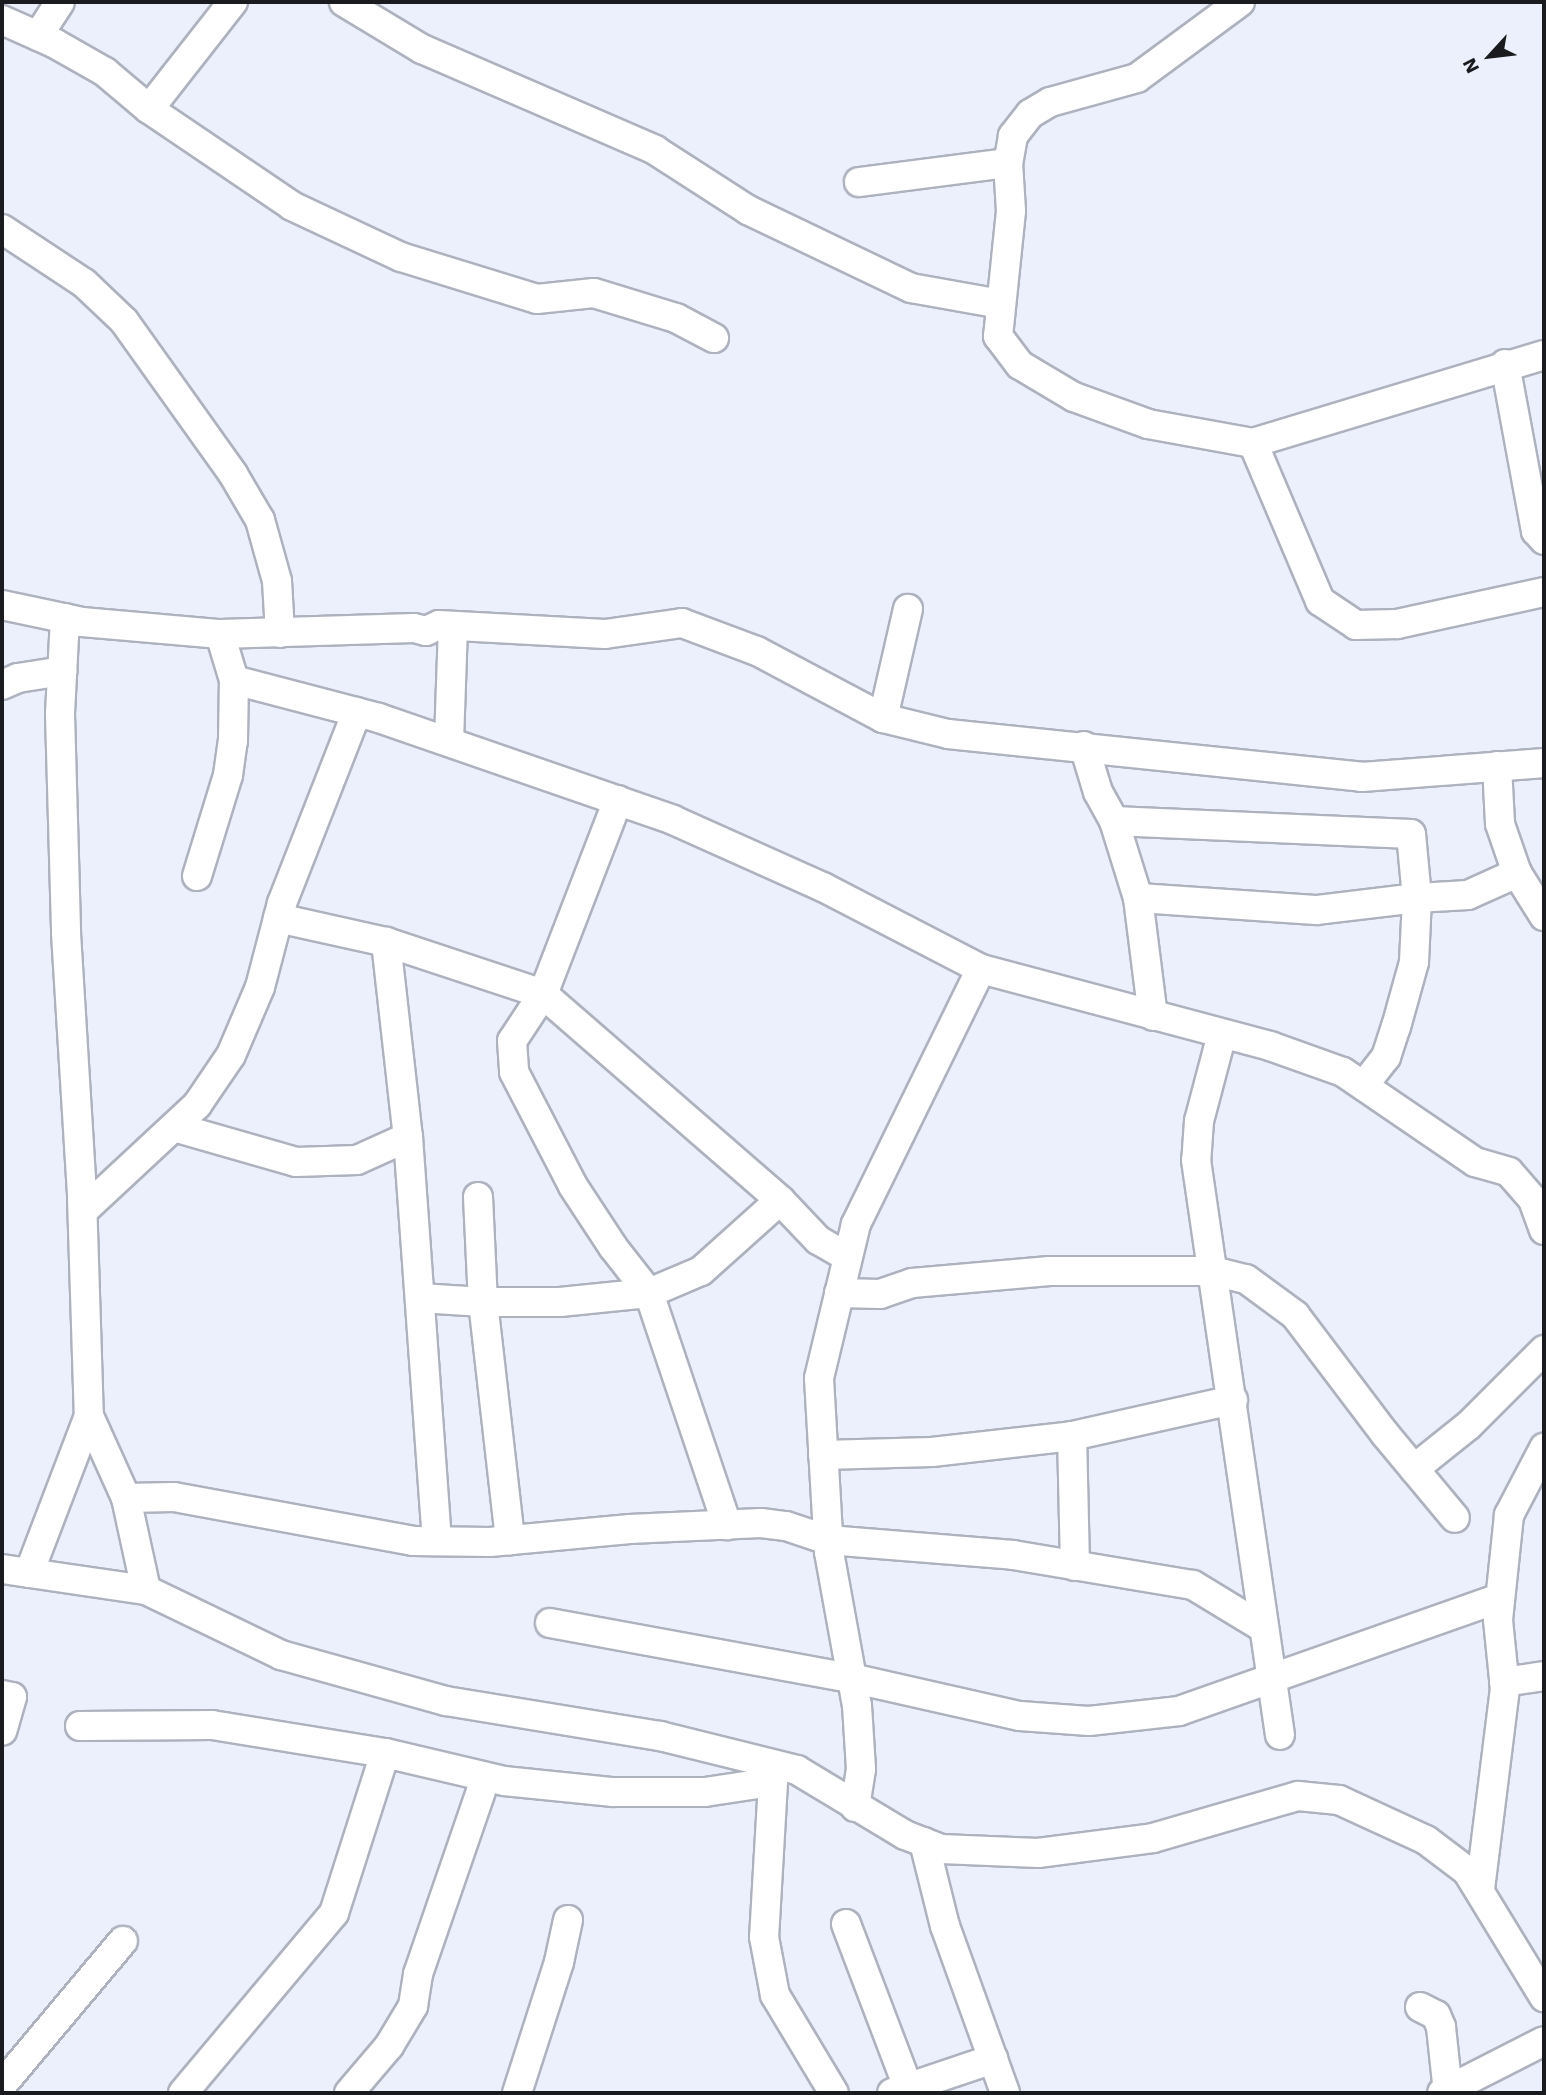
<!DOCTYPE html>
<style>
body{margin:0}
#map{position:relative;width:1546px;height:2095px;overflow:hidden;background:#ebf0fc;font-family:"Work Sans",sans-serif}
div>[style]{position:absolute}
.roads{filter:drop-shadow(2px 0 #adb2be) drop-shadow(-2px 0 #adb2be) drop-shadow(0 2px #adb2be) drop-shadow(0 -2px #adb2be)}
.minor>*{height:28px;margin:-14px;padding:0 14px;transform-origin:14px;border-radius:14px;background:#fff}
span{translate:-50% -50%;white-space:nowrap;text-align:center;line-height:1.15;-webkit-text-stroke:6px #ebf0fc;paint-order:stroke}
.frame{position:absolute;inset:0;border:4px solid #191b1f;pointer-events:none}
.north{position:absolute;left:1455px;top:21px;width:70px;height:70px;-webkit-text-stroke:5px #ebf0fc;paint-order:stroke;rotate:243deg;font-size:19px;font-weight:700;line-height:28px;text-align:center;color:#191b1f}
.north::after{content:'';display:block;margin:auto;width:24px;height:32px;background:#191b1f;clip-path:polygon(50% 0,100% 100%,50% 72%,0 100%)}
</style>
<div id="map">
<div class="roads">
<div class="minor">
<i style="left:344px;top:2px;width:91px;rotate:31.1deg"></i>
<i style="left:422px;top:49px;width:254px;rotate:23.4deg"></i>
<i style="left:655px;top:150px;width:111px;rotate:32.8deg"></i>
<i style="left:748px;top:210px;width:181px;rotate:25.6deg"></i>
<i style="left:911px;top:288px;width:91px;rotate:10.1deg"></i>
<i style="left:1240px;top:2px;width:128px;rotate:143.6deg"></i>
<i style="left:1137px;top:78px;width:90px;rotate:164.6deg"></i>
<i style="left:1050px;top:102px;width:23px;rotate:149deg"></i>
<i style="left:1030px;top:114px;width:28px;rotate:128deg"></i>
<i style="left:1013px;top:136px;width:27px;rotate:100deg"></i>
<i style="left:1008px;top:163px;width:48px;rotate:86.4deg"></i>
<i style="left:1011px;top:211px;width:126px;rotate:95.9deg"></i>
<i style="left:998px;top:336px;width:36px;rotate:53deg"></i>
<i style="left:1020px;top:365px;width:63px;rotate:30.7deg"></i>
<i style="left:1074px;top:397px;width:79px;rotate:20deg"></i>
<i style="left:1148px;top:424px;width:107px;rotate:10.3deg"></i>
<i style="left:2px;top:20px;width:57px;rotate:23.9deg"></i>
<i style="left:54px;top:43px;width:59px;rotate:29.6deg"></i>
<i style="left:105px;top:72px;width:57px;rotate:40.1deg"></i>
<i style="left:149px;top:109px;width:173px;rotate:34.1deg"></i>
<i style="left:292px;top:206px;width:120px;rotate:25.1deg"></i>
<i style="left:401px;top:257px;width:142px;rotate:17.2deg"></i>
<i style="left:537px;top:299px;width:57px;rotate:-6deg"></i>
<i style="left:594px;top:293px;width:86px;rotate:17deg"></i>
<i style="left:676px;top:318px;width:43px;rotate:27.8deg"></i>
<i style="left:38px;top:36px;width:40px;rotate:-57.1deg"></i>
<i style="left:149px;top:109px;width:136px;rotate:-51.9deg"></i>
<i style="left:859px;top:182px;width:150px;rotate:-7.3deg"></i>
<i style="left:2px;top:229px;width:98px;rotate:33.4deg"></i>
<i style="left:84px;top:283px;width:55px;rotate:43.5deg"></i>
<i style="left:124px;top:321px;width:188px;rotate:54.5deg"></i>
<i style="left:233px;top:474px;width:53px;rotate:59.6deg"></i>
<i style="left:260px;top:520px;width:63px;rotate:74.4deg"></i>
<i style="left:277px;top:581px;width:52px;rotate:86.7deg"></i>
<i style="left:1544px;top:355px;width:304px;rotate:163.2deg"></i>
<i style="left:1253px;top:443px;width:172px;rotate:67deg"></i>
<i style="left:1320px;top:601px;width:43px;rotate:33.7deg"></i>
<i style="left:1356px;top:625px;width:41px;rotate:-1.4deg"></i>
<i style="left:1397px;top:624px;width:150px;rotate:-12.3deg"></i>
<i style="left:1505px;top:364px;width:170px;rotate:79.5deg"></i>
<i style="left:1536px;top:531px;width:12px;rotate:48deg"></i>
<i style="left:2px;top:605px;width:82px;rotate:12deg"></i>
<i style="left:82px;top:622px;width:139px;rotate:5deg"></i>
<i style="left:220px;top:634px;width:48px;rotate:73.1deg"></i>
<i style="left:234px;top:680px;width:150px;rotate:14.7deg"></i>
<i style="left:379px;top:718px;width:311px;rotate:19.1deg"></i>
<i style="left:673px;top:820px;width:164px;rotate:24.1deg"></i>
<i style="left:823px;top:887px;width:178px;rotate:27.4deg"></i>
<i style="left:981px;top:969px;width:299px;rotate:14.9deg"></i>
<i style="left:1270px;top:1046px;width:77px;rotate:19.6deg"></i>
<i style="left:1343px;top:1072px;width:160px;rotate:34.3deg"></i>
<i style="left:1475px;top:1162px;width:35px;rotate:16deg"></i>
<i style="left:1509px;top:1172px;width:37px;rotate:49deg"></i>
<i style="left:1533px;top:1200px;width:32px;rotate:70deg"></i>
<i style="left:65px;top:618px;width:96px;rotate:93deg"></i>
<i style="left:60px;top:714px;width:219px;rotate:88.4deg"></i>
<i style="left:66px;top:933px;width:265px;rotate:86.5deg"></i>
<i style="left:82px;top:1198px;width:218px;rotate:88.2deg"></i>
<i style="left:220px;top:634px;width:194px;rotate:-1.8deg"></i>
<i style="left:414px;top:628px;width:12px;rotate:14deg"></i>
<i style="left:426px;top:631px;width:14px;rotate:-25deg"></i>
<i style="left:439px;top:625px;width:166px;rotate:3.1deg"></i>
<i style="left:605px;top:634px;width:78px;rotate:-8.1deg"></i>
<i style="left:682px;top:623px;width:80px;rotate:20.5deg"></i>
<i style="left:757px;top:651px;width:143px;rotate:28deg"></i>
<i style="left:883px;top:718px;width:67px;rotate:13.8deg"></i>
<i style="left:948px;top:734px;width:416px;rotate:5.9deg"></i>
<i style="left:1362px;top:777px;width:183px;rotate:-4.4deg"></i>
<i style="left:2px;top:685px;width:17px;rotate:-24deg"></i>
<i style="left:18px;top:678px;width:45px;rotate:-9deg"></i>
<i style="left:883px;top:718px;width:112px;rotate:-77.1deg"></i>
<i style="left:449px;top:741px;width:114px;rotate:-88deg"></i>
<i style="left:1084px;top:746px;width:48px;rotate:73.1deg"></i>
<i style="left:1098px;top:792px;width:33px;rotate:61deg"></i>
<i style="left:1497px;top:766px;width:58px;rotate:87deg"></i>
<i style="left:1500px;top:824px;width:52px;rotate:70.9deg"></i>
<i style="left:618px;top:800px;width:208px;rotate:111.1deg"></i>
<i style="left:543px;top:994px;width:56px;rotate:123.4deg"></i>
<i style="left:512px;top:1041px;width:31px;rotate:86deg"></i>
<i style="left:514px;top:1072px;width:128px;rotate:62.6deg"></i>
<i style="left:573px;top:1186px;width:73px;rotate:56.7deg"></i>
<i style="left:613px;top:1247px;width:58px;rotate:52deg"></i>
<i style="left:649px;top:1293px;width:56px;rotate:-22.9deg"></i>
<i style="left:701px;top:1271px;width:106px;rotate:-41.9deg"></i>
<i style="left:1114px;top:821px;width:297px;rotate:2.5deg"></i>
<i style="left:1411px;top:834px;width:64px;rotate:84.6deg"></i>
<i style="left:1417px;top:898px;width:102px;rotate:173.2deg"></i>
<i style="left:1316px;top:910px;width:178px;rotate:-176.1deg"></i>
<i style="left:1138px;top:898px;width:81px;rotate:-107.3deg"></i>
<i style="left:197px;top:876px;width:106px;rotate:-72.9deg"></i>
<i style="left:228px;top:775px;width:34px;rotate:-82deg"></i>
<i style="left:233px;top:741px;width:61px;rotate:-89.1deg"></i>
<i style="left:1138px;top:898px;width:119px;rotate:82.8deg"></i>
<i style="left:278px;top:918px;width:111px;rotate:12.5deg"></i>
<i style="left:386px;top:942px;width:196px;rotate:83.6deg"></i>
<i style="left:408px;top:1137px;width:405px;rotate:85.9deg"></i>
<i style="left:386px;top:942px;width:165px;rotate:18.3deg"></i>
<i style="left:543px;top:994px;width:314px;rotate:41deg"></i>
<i style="left:780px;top:1200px;width:55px;rotate:46.5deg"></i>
<i style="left:818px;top:1240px;width:34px;rotate:30deg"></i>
<i style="left:1222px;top:1034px;width:90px;rotate:104.8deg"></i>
<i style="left:1199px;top:1121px;width:39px;rotate:94deg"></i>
<i style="left:1196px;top:1160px;width:581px;rotate:81.69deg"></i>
<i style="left:1364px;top:1085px;width:36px;rotate:-52deg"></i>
<i style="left:1386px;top:1057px;width:32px;rotate:-72deg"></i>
<i style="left:1396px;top:1027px;width:67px;rotate:-74.5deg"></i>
<i style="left:1414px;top:962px;width:64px;rotate:-87.3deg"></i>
<i style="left:1417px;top:898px;width:51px;rotate:-3.4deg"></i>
<i style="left:1468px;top:895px;width:54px;rotate:-24.2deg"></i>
<i style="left:1517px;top:873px;width:51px;rotate:57.9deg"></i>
<i style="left:174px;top:1127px;width:127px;rotate:16deg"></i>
<i style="left:296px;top:1162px;width:61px;rotate:-1.9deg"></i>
<i style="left:357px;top:1160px;width:56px;rotate:-24.3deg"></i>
<i style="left:478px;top:1197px;width:105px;rotate:87.3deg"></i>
<i style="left:483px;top:1302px;width:240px;rotate:83.5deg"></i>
<i style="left:83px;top:1211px;width:156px;rotate:-42.9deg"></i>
<i style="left:197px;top:1105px;width:60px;rotate:-55.8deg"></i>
<i style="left:231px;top:1055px;width:74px;rotate:-66.9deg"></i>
<i style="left:260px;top:987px;width:87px;rotate:-75.3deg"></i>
<i style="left:282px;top:903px;width:205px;rotate:-68.6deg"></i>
<i style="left:839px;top:1293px;width:41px;rotate:1.4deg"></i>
<i style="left:880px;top:1294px;width:34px;rotate:-19deg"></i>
<i style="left:912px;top:1283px;width:138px;rotate:-5deg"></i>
<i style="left:1049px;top:1271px;width:164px"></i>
<i style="left:1213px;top:1271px;width:34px;rotate:14deg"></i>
<i style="left:1246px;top:1279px;width:61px;rotate:36.3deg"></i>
<i style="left:1295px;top:1315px;width:149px;rotate:52.9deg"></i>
<i style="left:1385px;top:1434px;width:109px;rotate:50.2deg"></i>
<i style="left:420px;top:1298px;width:63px;rotate:3.6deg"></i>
<i style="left:483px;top:1302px;width:77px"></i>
<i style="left:560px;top:1302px;width:89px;rotate:-5.8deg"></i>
<i style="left:649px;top:1293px;width:245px;rotate:71.4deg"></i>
<i style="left:823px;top:1455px;width:109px;rotate:-1.6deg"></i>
<i style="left:932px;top:1452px;width:141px;rotate:-6.5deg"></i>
<i style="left:1414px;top:1469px;width:70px;rotate:-38.7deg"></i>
<i style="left:1469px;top:1425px;width:106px;rotate:-45deg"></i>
<i style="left:126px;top:1498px;width:48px;rotate:-1.2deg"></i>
<i style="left:174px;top:1497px;width:243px;rotate:10.4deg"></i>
<i style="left:413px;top:1541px;width:77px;rotate:0.7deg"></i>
<i style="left:490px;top:1542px;width:140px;rotate:-5.3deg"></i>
<i style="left:629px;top:1529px;width:132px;rotate:-2.6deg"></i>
<i style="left:761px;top:1523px;width:25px;rotate:7deg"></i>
<i style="left:786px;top:1526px;width:44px;rotate:18.4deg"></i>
<i style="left:828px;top:1540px;width:186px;rotate:4.6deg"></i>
<i style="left:1013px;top:1555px;width:182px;rotate:9.5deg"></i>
<i style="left:1193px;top:1585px;width:81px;rotate:31.3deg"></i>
<i style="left:1075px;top:1566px;width:130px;rotate:-91.3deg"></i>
<i style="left:1072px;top:1436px;width:165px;rotate:-12.6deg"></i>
<i style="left:2px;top:1569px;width:146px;rotate:8.3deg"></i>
<i style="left:146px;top:1590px;width:150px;rotate:25.7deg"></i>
<i style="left:281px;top:1655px;width:171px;rotate:15.6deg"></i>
<i style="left:446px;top:1701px;width:217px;rotate:9.3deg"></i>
<i style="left:660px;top:1736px;width:141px;rotate:13.9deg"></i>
<i style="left:797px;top:1770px;width:126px;rotate:31deg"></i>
<i style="left:905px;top:1835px;width:39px;rotate:21deg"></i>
<i style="left:941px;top:1849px;width:97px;rotate:2.4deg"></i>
<i style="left:1038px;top:1853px;width:116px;rotate:-7.4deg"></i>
<i style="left:1153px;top:1838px;width:151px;rotate:-16.2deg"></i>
<i style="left:1298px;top:1796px;width:41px;rotate:5.6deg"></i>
<i style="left:1339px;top:1800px;width:96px;rotate:24.7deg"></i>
<i style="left:1426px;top:1840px;width:51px;rotate:37.1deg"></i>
<i style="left:1467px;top:1871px;width:148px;rotate:58.6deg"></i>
<i style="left:29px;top:1573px;width:168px;rotate:-69.1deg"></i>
<i style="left:89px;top:1416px;width:90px;rotate:65.7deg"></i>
<i style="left:126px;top:1498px;width:94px;rotate:77.7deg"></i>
<i style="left:550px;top:1623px;width:306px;rotate:10.4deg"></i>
<i style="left:851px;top:1678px;width:173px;rotate:12.7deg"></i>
<i style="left:1020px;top:1716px;width:69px;rotate:4.1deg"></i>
<i style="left:1089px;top:1721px;width:91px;rotate:-6.3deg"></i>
<i style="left:1179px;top:1711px;width:340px;rotate:-19.4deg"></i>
<i style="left:1504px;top:1682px;width:40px;rotate:-8.5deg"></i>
<i style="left:2px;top:1695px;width:10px;rotate:11deg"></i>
<i style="left:12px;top:1697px;width:35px;rotate:106deg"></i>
<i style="left:80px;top:1726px;width:132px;rotate:-0.4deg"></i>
<i style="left:212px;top:1725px;width:175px;rotate:9.2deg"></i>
<i style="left:385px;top:1753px;width:122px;rotate:13.2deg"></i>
<i style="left:504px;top:1781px;width:110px;rotate:5.8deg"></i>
<i style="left:613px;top:1792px;width:92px"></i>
<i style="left:705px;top:1792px;width:67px;rotate:-8.6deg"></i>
<i style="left:774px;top:1765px;width:172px;rotate:93.3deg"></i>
<i style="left:764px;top:1937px;width:59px;rotate:79.3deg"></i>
<i style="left:775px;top:1995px;width:114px;rotate:59deg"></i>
<i style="left:855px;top:1807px;width:38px;rotate:-81deg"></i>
<i style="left:861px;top:1769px;width:63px;rotate:-93.6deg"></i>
<i style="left:857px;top:1706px;width:157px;rotate:-100.3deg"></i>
<i style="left:829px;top:1552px;width:174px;rotate:-93.3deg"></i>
<i style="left:819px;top:1378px;width:158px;rotate:-76.5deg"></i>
<i style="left:856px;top:1224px;width:284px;rotate:-63.9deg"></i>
<i style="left:924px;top:1842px;width:87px;rotate:76deg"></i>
<i style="left:945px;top:1926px;width:177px;rotate:70.2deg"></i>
<i style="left:1480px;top:1889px;width:202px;rotate:-82.9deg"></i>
<i style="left:1505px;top:1689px;width:69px;rotate:-95.8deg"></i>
<i style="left:1498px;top:1620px;width:106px;rotate:-84deg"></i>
<i style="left:1509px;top:1515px;width:76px;rotate:-62.4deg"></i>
<i style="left:846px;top:1924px;width:174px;rotate:69.2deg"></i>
<i style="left:1420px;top:2007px;width:18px;rotate:27deg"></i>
<i style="left:1436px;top:2015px;width:13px;rotate:67deg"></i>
<i style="left:1441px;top:2027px;width:66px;rotate:83.9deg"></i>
<i style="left:2px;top:2085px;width:188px;rotate:-50deg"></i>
<i style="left:183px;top:2093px;width:235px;rotate:-50deg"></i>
<i style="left:334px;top:1913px;width:168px;rotate:-72.3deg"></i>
<i style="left:349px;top:2093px;width:62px;rotate:-49.6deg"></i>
<i style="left:389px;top:2046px;width:47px;rotate:-59deg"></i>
<i style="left:413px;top:2006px;width:32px;rotate:-81deg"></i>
<i style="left:418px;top:1974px;width:208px;rotate:-71deg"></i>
<i style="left:517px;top:2093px;width:138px;rotate:-72.2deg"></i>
<i style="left:559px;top:1962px;width:43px;rotate:-77.9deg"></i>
<i style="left:892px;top:2093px;width:107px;rotate:-18.6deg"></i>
<i style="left:1442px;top:2093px;width:114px;rotate:-27deg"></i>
</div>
</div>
<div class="frame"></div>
<div class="north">N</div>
</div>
